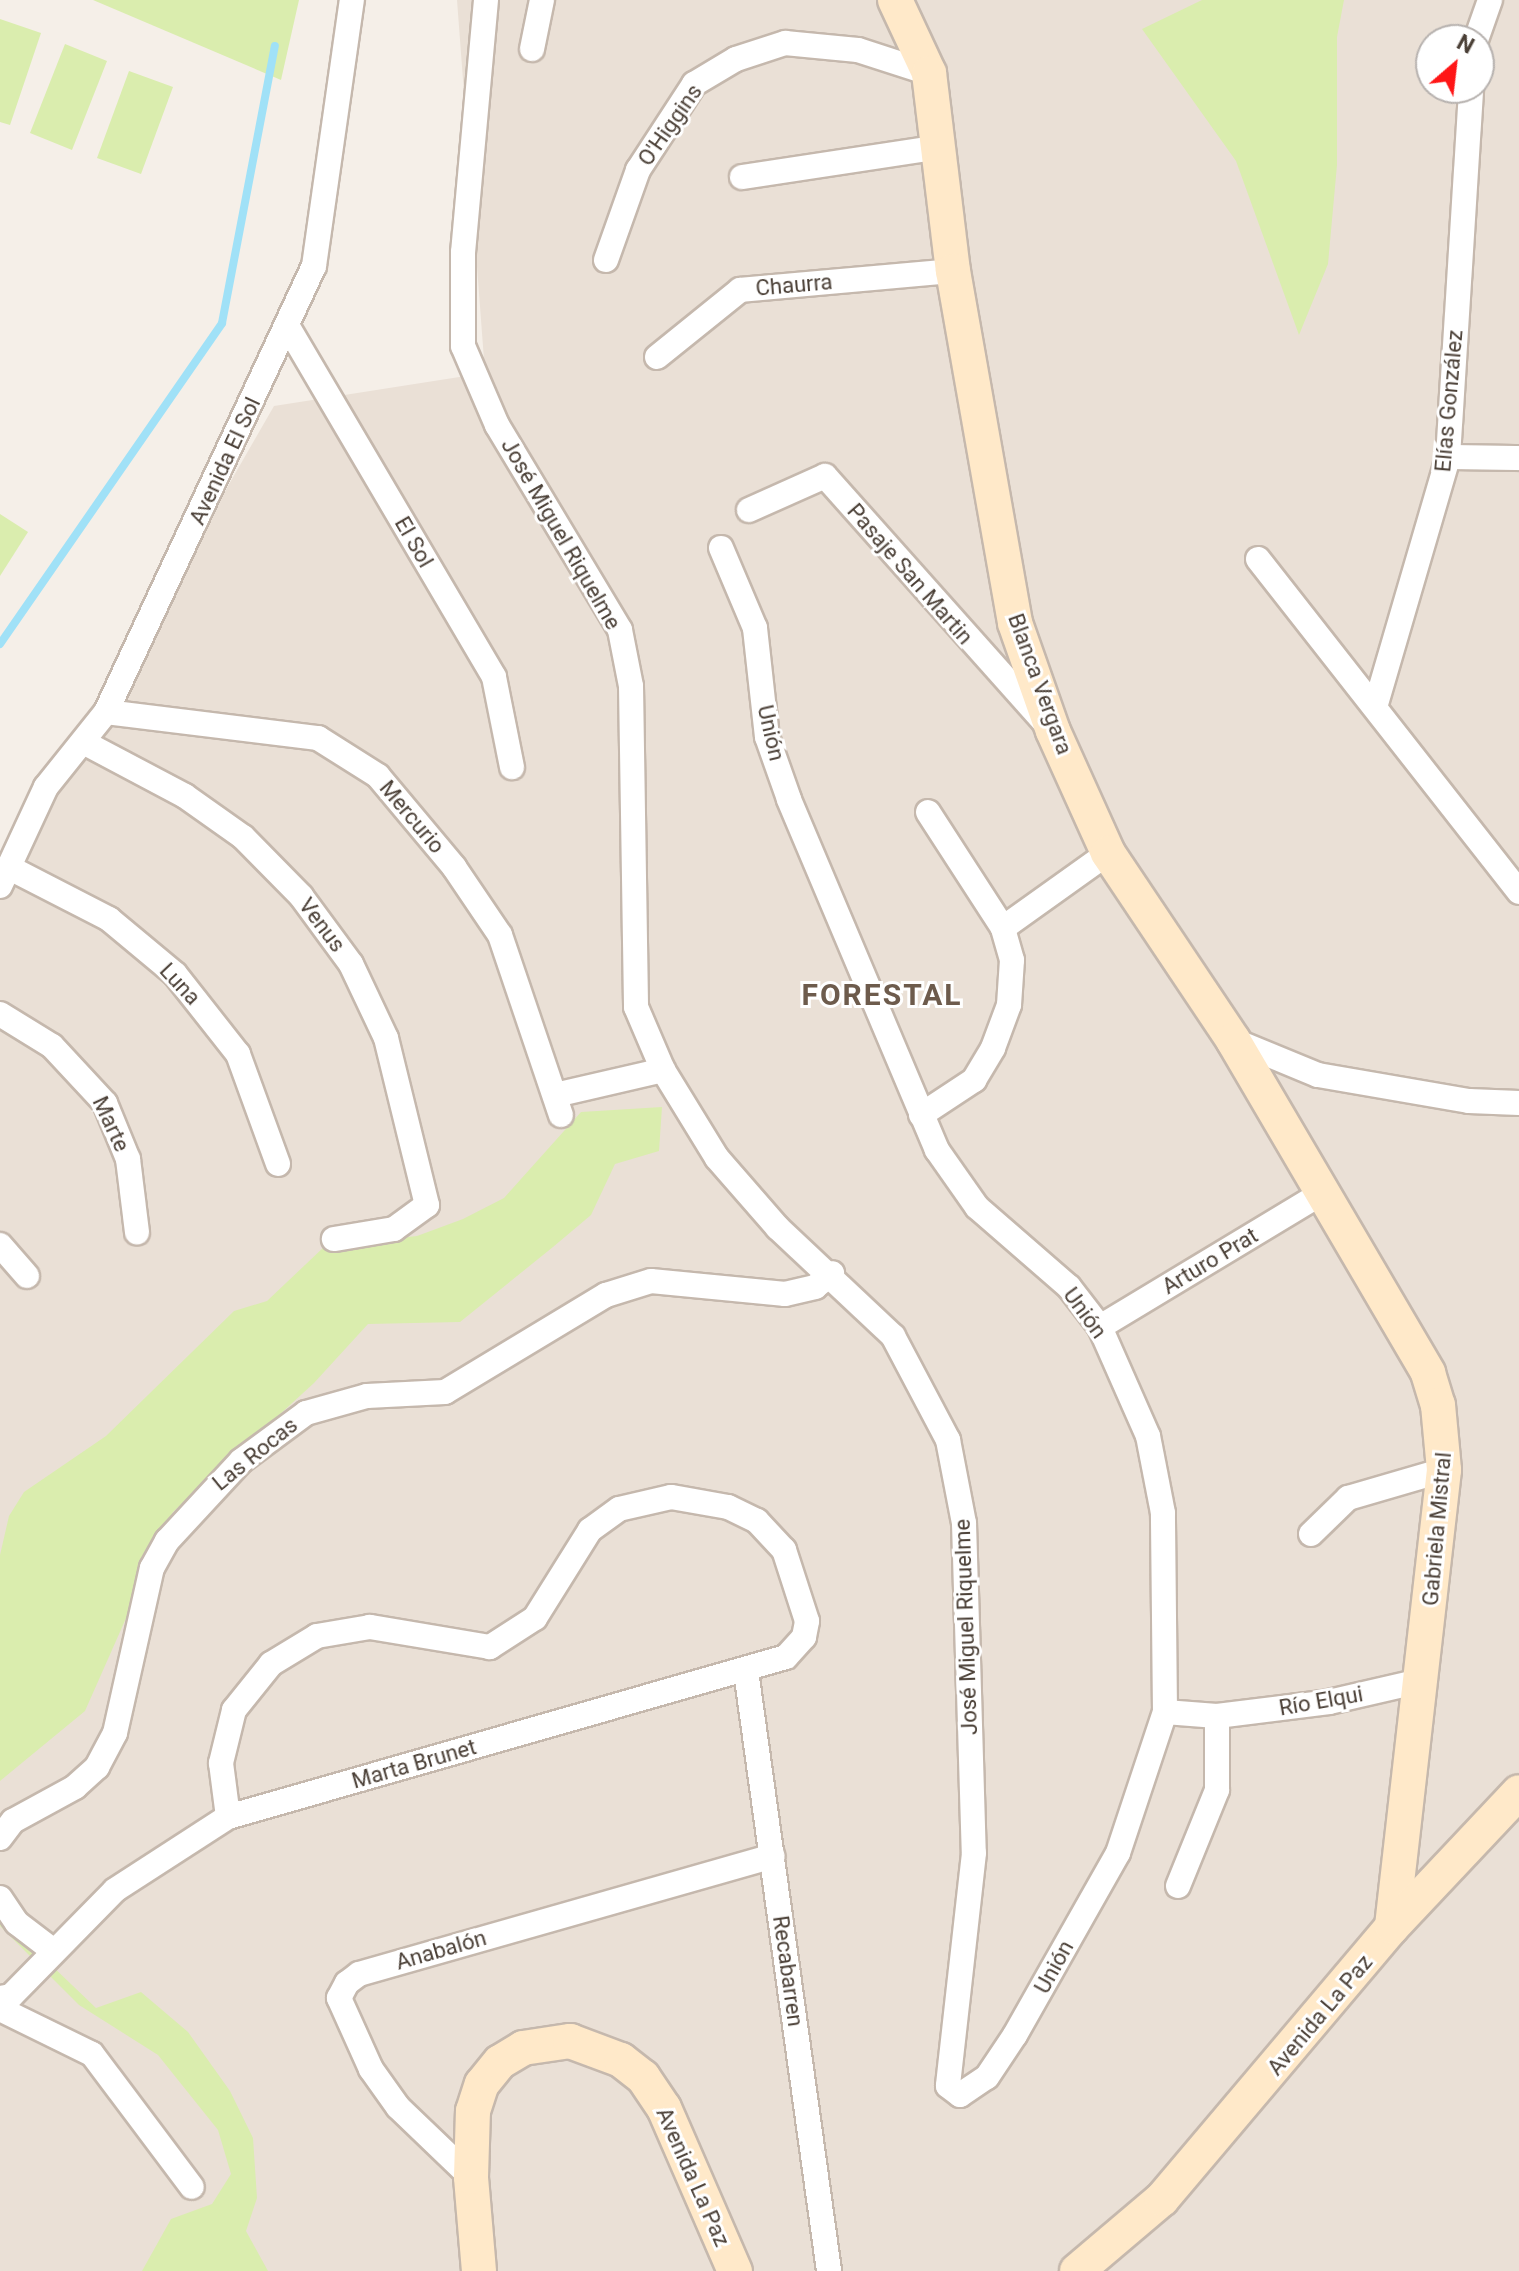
<!DOCTYPE html>
<meta charset="utf-8">
<style>
body{margin:0}
#map{position:relative;width:1519px;height:2271px;overflow:hidden;background:#f5efe8;font-family:Roboto,sans-serif}
div>[style]{position:absolute}
.residential>*{inset:0;background:#eae0d6}
.green>*{inset:0;background:#daedae}
.stream>*{height:8px;margin:-4px;padding:0 4px;transform-origin:4px;border-radius:4px;background:#a0e1f7}
.roads{filter:drop-shadow(2px 0 #c5b8ad) drop-shadow(-2px 0 #c5b8ad) drop-shadow(0 2px #c5b8ad) drop-shadow(0 -2px #c5b8ad)}
.street>*{height:24px;margin:-12px;padding:0 12px;transform-origin:12px;border-radius:12px;background:#fff}
.secondary>*{height:34px;margin:-17px;padding:0 17px;transform-origin:17px;border-radius:17px;background:#ffe9c9}
span{translate:-50% -50%;white-space:nowrap;text-align:center;line-height:1.15;-webkit-text-stroke:6px #fff;paint-order:stroke}
.street-label{font-size:22px;color:#4a3f36}
.district-label{font-size:30px;color:#6d5b4c;font-weight:700;letter-spacing:2px}
.north{position:absolute;left:1415px;top:24px;width:80px;height:80px;box-sizing:border-box;background:#fff;border:2px solid #b7b2af;border-radius:50%;rotate:28deg;font-size:22px;font-weight:700;line-height:32px;text-align:center;color:#4a3f36}
.north::after{content:'';display:block;margin:auto;width:28px;height:36px;background:#ff1617;clip-path:polygon(50% 0,100% 100%,50% 72%,0 100%)}
</style>
<div id="map">
<div class="residential">
<i style="clip-path:polygon(evenodd,457px 0,1519px 0,1519px 2271px,0 2271px,0 883px,274px 406px,485px 373px,457px 0,1431px 40px,1479px 40px,1479px 88px,1431px 88px,1431px 40px)"></i>
</div>
<div class="green">
<i style="clip-path:polygon(93px 0,299px 0,281px 80px)"></i>
<i style="clip-path:polygon(1202px 0,1344px 0,1337px 37px,1337px 165px,1328px 264px,1299px 335px,1236px 161px,1142px 29px)"></i>
<i style="clip-path:polygon(0 19px,41px 33px,10px 125px,0 122px)"></i>
<i style="clip-path:polygon(65px 44px,107px 61px,72px 150px,30px 133px)"></i>
<i style="clip-path:polygon(129px 71px,173px 87px,141px 174px,97px 158px)"></i>
<i style="clip-path:polygon(0 514px,28px 532px,0 576px)"></i>
<i style="clip-path:polygon(662px 1107px,659px 1151px,615px 1164px,591px 1215px,553px 1247px,460px 1322px,368px 1324px,314px 1383px,173px 1512px,85px 1711px,0 1781px,0 1555px,9px 1516px,24px 1492px,106px 1436px,234px 1311px,267px 1301px,325px 1246px,417px 1236px,463px 1219px,504px 1198px,581px 1112px)"></i>
<i style="clip-path:polygon(0 1916px,96px 2008px,141px 1992px,188px 2032px,230px 2091px,253px 2138px,257px 2198px,246px 2231px,268px 2271px,142px 2271px,171px 2219px,212px 2204px,231px 2174px,218px 2130px,158px 2055px,79px 2005px,0 1926px)"></i>
</div>
<div class="stream">
<i style="left:0;top:644px;width:390px;rotate:-55.3deg"></i>
<i style="left:222px;top:323px;width:282px;rotate:-79.2deg"></i>
</div>
<div class="roads">
<div class="street">
<i style="left:486px;top:0;width:253px;rotate:95.2deg"></i>
<i style="left:463px;top:252px;width:94px;rotate:90deg"></i>
<i style="left:463px;top:346px;width:86px;rotate:66.7deg"></i>
<i style="left:497px;top:425px;width:239px;rotate:59deg"></i>
<i style="left:620px;top:630px;width:57px;rotate:78.9deg"></i>
<i style="left:631px;top:686px;width:321px;rotate:89.1deg"></i>
<i style="left:636px;top:1007px;width:69px;rotate:66.8deg"></i>
<i style="left:663px;top:1070px;width:103px;rotate:58.5deg"></i>
<i style="left:717px;top:1158px;width:93px;rotate:48.9deg"></i>
<i style="left:778px;top:1228px;width:158px;rotate:43.2deg"></i>
<i style="left:893px;top:1336px;width:118px;rotate:62.1deg"></i>
<i style="left:948px;top:1440px;width:85px;rotate:79.1deg"></i>
<i style="left:964px;top:1523px;width:330px;rotate:88.3deg"></i>
<i style="left:974px;top:1853px;width:234px;rotate:96.4deg"></i>
<i style="left:948px;top:2086px;width:15px;rotate:37deg"></i>
<i style="left:960px;top:2095px;width:32px;rotate:-34deg"></i>
<i style="left:987px;top:2077px;width:50px;rotate:-56.3deg"></i>
<i style="left:1015px;top:2035px;width:209px;rotate:-60.5deg"></i>
<i style="left:1118px;top:1853px;width:149px;rotate:-71.6deg"></i>
<i style="left:1165px;top:1712px;width:199px;rotate:-90.6deg"></i>
<i style="left:1163px;top:1513px;width:78px;rotate:-101deg"></i>
<i style="left:1148px;top:1436px;width:119px;rotate:-113.8deg"></i>
<i style="left:1100px;top:1327px;width:51px;rotate:-127.8deg"></i>
<i style="left:1069px;top:1287px;width:122px;rotate:-139deg"></i>
<i style="left:977px;top:1207px;width:70px;rotate:-125.1deg"></i>
<i style="left:937px;top:1150px;width:381px;rotate:-112.9deg"></i>
<i style="left:789px;top:799px;width:66px;rotate:-109.5deg"></i>
<i style="left:767px;top:737px;width:110px;rotate:-96.3deg"></i>
<i style="left:755px;top:628px;width:87px;rotate:-113deg"></i>
<i style="left:1476px;top:40px;width:42px;rotate:-70.7deg"></i>
<i style="left:532px;top:49px;width:50px;rotate:-78.5deg"></i>
<i style="left:742px;top:177px;width:201px;rotate:-8.6deg"></i>
<i style="left:606px;top:260px;width:96px;rotate:-70.4deg"></i>
<i style="left:638px;top:170px;width:103px;rotate:-56.9deg"></i>
<i style="left:694px;top:84px;width:49px;rotate:-30.8deg"></i>
<i style="left:736px;top:59px;width:52px;rotate:-18.1deg"></i>
<i style="left:785px;top:43px;width:73px;rotate:5.5deg"></i>
<i style="left:858px;top:50px;width:75px;rotate:17.9deg"></i>
<i style="left:288px;top:327px;width:406px;rotate:59.5deg"></i>
<i style="left:494px;top:677px;width:92px;rotate:78.7deg"></i>
<i style="left:657px;top:357px;width:107px;rotate:-38.9deg"></i>
<i style="left:740px;top:290px;width:214px;rotate:-5.1deg"></i>
<i style="left:1448px;top:457px;width:71px;rotate:0.8deg"></i>
<i style="left:749px;top:510px;width:83px;rotate:-24.1deg"></i>
<i style="left:825px;top:476px;width:331px;rotate:48.3deg"></i>
<i style="left:1258px;top:559px;width:423px;rotate:51.9deg"></i>
<i style="left:1376px;top:704px;width:257px;rotate:-73.7deg"></i>
<i style="left:1448px;top:457px;width:370px;rotate:-86.4deg"></i>
<i style="left:106px;top:712px;width:214px;rotate:7deg"></i>
<i style="left:318px;top:738px;width:71px;rotate:32.3deg"></i>
<i style="left:378px;top:776px;width:119px;rotate:50.1deg"></i>
<i style="left:454px;top:867px;width:82px;rotate:55.9deg"></i>
<i style="left:500px;top:935px;width:190px;rotate:71.3deg"></i>
<i style="left:85px;top:743px;width:113px;rotate:27.9deg"></i>
<i style="left:185px;top:796px;width:71px;rotate:35.3deg"></i>
<i style="left:243px;top:837px;width:83px;rotate:45.5deg"></i>
<i style="left:301px;top:896px;width:84px;rotate:53.7deg"></i>
<i style="left:351px;top:964px;width:82px;rotate:64.7deg"></i>
<i style="left:386px;top:1038px;width:172px;rotate:76.2deg"></i>
<i style="left:427px;top:1205px;width:41px;rotate:144deg"></i>
<i style="left:394px;top:1229px;width:61px;rotate:170.5deg"></i>
<i style="left:8px;top:867px;width:114px;rotate:27.2deg"></i>
<i style="left:109px;top:919px;width:86px;rotate:39.8deg"></i>
<i style="left:175px;top:974px;width:102px;rotate:51.8deg"></i>
<i style="left:238px;top:1054px;width:117px;rotate:70deg"></i>
<i style="left:0;top:886px;width:109px;rotate:-65.1deg"></i>
<i style="left:46px;top:787px;width:96px;rotate:-51.3deg"></i>
<i style="left:106px;top:712px;width:492px;rotate:-65deg"></i>
<i style="left:314px;top:266px;width:269px;rotate:-81.9deg"></i>
<i style="left:1003px;top:928px;width:129px;rotate:-35.5deg"></i>
<i style="left:0;top:1014px;width:61px;rotate:31.6deg"></i>
<i style="left:52px;top:1046px;width:78px;rotate:47.1deg"></i>
<i style="left:105px;top:1103px;width:61px;rotate:67.7deg"></i>
<i style="left:128px;top:1159px;width:74px;rotate:83deg"></i>
<i style="left:1233px;top:1040px;width:92px;rotate:22.4deg"></i>
<i style="left:1318px;top:1075px;width:153px;rotate:9.8deg"></i>
<i style="left:1469px;top:1101px;width:50px;rotate:2.3deg"></i>
<i style="left:555px;top:1095px;width:111px;rotate:-13deg"></i>
<i style="left:921px;top:1115px;width:64px;rotate:-33.4deg"></i>
<i style="left:974px;top:1080px;width:37px;rotate:-59deg"></i>
<i style="left:993px;top:1048px;width:46px;rotate:-69.6deg"></i>
<i style="left:1009px;top:1005px;width:45px;rotate:-86.2deg"></i>
<i style="left:1012px;top:960px;width:33px;rotate:-106deg"></i>
<i style="left:1003px;top:928px;width:138px;rotate:-122.9deg"></i>
<i style="left:0;top:1245px;width:41px;rotate:48.9deg"></i>
<i style="left:1100px;top:1327px;width:256px;rotate:-31.1deg"></i>
<i style="left:1311px;top:1534px;width:52px;rotate:-44.2deg"></i>
<i style="left:1348px;top:1498px;width:100px;rotate:-16.3deg"></i>
<i style="left:746px;top:1671px;width:606px;rotate:82.12deg"></i>
<i style="left:1165px;top:1712px;width:52px;rotate:4.4deg"></i>
<i style="left:1217px;top:1716px;width:113px;rotate:-7.1deg"></i>
<i style="left:1329px;top:1702px;width:98px;rotate:-13deg"></i>
<i style="left:0;top:1838px;width:21px;rotate:-53deg"></i>
<i style="left:13px;top:1821px;width:71px;rotate:-28.7deg"></i>
<i style="left:75px;top:1787px;width:30px;rotate:-42deg"></i>
<i style="left:97px;top:1767px;width:38px;rotate:-62deg"></i>
<i style="left:115px;top:1733px;width:169px;rotate:-77.4deg"></i>
<i style="left:152px;top:1568px;width:31px;rotate:-61deg"></i>
<i style="left:167px;top:1541px;width:109px;rotate:-47.2deg"></i>
<i style="left:241px;top:1461px;width:81px;rotate:-36.4deg"></i>
<i style="left:306px;top:1413px;width:63px;rotate:-15.6deg"></i>
<i style="left:367px;top:1396px;width:78px;rotate:-2.9deg"></i>
<i style="left:445px;top:1392px;width:188px;rotate:-31.1deg"></i>
<i style="left:606px;top:1295px;width:47px;rotate:-17.3deg"></i>
<i style="left:651px;top:1281px;width:135px;rotate:5.5deg"></i>
<i style="left:785px;top:1294px;width:31px;rotate:-13deg"></i>
<i style="left:815px;top:1287px;width:22px;rotate:-39deg"></i>
<i style="left:1178px;top:1886px;width:104px;rotate:-67.9deg"></i>
<i style="left:1217px;top:1790px;width:74px;rotate:-90deg"></i>
<i style="left:0;top:1898px;width:30px;rotate:56deg"></i>
<i style="left:17px;top:1923px;width:43px;rotate:37.4deg"></i>
<i style="left:0;top:1998px;width:11px;rotate:-10deg"></i>
<i style="left:11px;top:1996px;width:148px;rotate:-45.5deg"></i>
<i style="left:115px;top:1890px;width:135px;rotate:-32.9deg"></i>
<i style="left:228px;top:1817px;width:580px;rotate:-16deg"></i>
<i style="left:786px;top:1657px;width:27px;rotate:-48deg"></i>
<i style="left:804px;top:1637px;width:16px;rotate:-79deg"></i>
<i style="left:807px;top:1621px;width:75px;rotate:-107.9deg"></i>
<i style="left:784px;top:1550px;width:40px;rotate:-133deg"></i>
<i style="left:757px;top:1521px;width:32px;rotate:-154deg"></i>
<i style="left:728px;top:1507px;width:58px;rotate:-170deg"></i>
<i style="left:671px;top:1497px;width:53px;rotate:167deg"></i>
<i style="left:619px;top:1509px;width:36px;rotate:144deg"></i>
<i style="left:590px;top:1530px;width:104px;rotate:122deg"></i>
<i style="left:535px;top:1618px;width:54px;rotate:147.2deg"></i>
<i style="left:490px;top:1647px;width:122px;rotate:-170.5deg"></i>
<i style="left:370px;top:1627px;width:54px;rotate:170.4deg"></i>
<i style="left:317px;top:1636px;width:54px;rotate:148.7deg"></i>
<i style="left:271px;top:1664px;width:59px;rotate:128.8deg"></i>
<i style="left:234px;top:1710px;width:55px;rotate:103.8deg"></i>
<i style="left:221px;top:1763px;width:54px;rotate:82.6deg"></i>
<i style="left:0;top:2009px;width:102px;rotate:26.1deg"></i>
<i style="left:92px;top:2054px;width:166px;rotate:53.1deg"></i>
<i style="left:471px;top:2177px;width:101px;rotate:-136.2deg"></i>
<i style="left:398px;top:2107px;width:47px;rotate:-125.4deg"></i>
<i style="left:371px;top:2069px;width:78px;rotate:-114.3deg"></i>
<i style="left:339px;top:1998px;width:17px;rotate:-62deg"></i>
<i style="left:347px;top:1983px;width:15px;rotate:-37deg"></i>
<i style="left:359px;top:1974px;width:430px;rotate:-15.9deg"></i>
</div>
<div class="secondary">
<i style="left:895px;top:0;width:81px;rotate:65deg"></i>
<i style="left:929px;top:73px;width:199px;rotate:83.1deg"></i>
<i style="left:953px;top:271px;width:357px;rotate:80deg"></i>
<i style="left:1015px;top:623px;width:114px;rotate:70.6deg"></i>
<i style="left:1053px;top:731px;width:134px;rotate:65.7deg"></i>
<i style="left:1108px;top:853px;width:225px;rotate:56.2deg"></i>
<i style="left:1233px;top:1040px;width:386px;rotate:59.6deg"></i>
<i style="left:1428px;top:1373px;width:34px;rotate:73deg"></i>
<i style="left:1438px;top:1405px;width:65px;rotate:84.7deg"></i>
<i style="left:1444px;top:1470px;width:460px;rotate:96.5deg"></i>
<i style="left:479px;top:2271px;width:94px;rotate:-94.9deg"></i>
<i style="left:471px;top:2177px;width:66px;rotate:-88.3deg"></i>
<i style="left:473px;top:2111px;width:28px;rotate:-72deg"></i>
<i style="left:482px;top:2084px;width:28px;rotate:-51deg"></i>
<i style="left:500px;top:2062px;width:27px;rotate:-31deg"></i>
<i style="left:523px;top:2048px;width:48px;rotate:-8.5deg"></i>
<i style="left:570px;top:2041px;width:54px;rotate:20.4deg"></i>
<i style="left:621px;top:2060px;width:28px;rotate:38deg"></i>
<i style="left:643px;top:2077px;width:37px;rotate:56deg"></i>
<i style="left:664px;top:2108px;width:178px;rotate:66.5deg"></i>
<i style="left:1077px;top:2271px;width:111px;rotate:-40.3deg"></i>
<i style="left:1162px;top:2199px;width:356px;rotate:-49.8deg"></i>
<i style="left:1392px;top:1927px;width:185px;rotate:-46.7deg"></i>
</div>
</div>
<div class="street-label">
<span style="left:670px;top:125px;rotate:-55deg">O'Higgins</span>
<span style="left:794px;top:285px;rotate:-5deg">Chaurra</span>
<span style="left:1449px;top:401px;rotate:-85deg">Elías González</span>
<span style="left:225px;top:461px;rotate:-65deg">Avenida El Sol</span>
<span style="left:561px;top:534px;rotate:60deg">José Miguel Riquelme</span>
<span style="left:414px;top:542px;rotate:60deg">El Sol</span>
<span style="left:910px;top:574px;rotate:49deg">Pasaje San Martin</span>
<span style="left:1040px;top:684px;rotate:70deg">Blanca Vergara</span>
<span style="left:771px;top:733px;rotate:77deg">Unión</span>
<span style="left:412px;top:817px;rotate:50deg">Mercurio</span>
<span style="left:322px;top:925px;rotate:53deg">Venus</span>
<span style="left:180px;top:984px;rotate:47deg">Luna</span>
<span style="left:111px;top:1124px;rotate:65deg">Marte</span>
<span style="left:1210px;top:1261px;rotate:-31deg">Arturo Prat</span>
<span style="left:1085px;top:1313px;rotate:54deg">Unión</span>
<span style="left:255px;top:1454px;rotate:-39deg">Las Rocas</span>
<span style="left:1437px;top:1529px;rotate:-85deg">Gabriela Mistral</span>
<span style="left:966px;top:1627px;rotate:-92deg">José Miguel Riquelme</span>
<span style="left:1321px;top:1701px;rotate:-10deg">Río Elqui</span>
<span style="left:414px;top:1764px;rotate:-16deg">Marta Brunet</span>
<span style="left:441px;top:1950px;rotate:-16deg">Anabalón</span>
<span style="left:1054px;top:1967px;rotate:-61deg">Unión</span>
<span style="left:788px;top:1971px;rotate:82deg">Recabarren</span>
<span style="left:1320px;top:2015px;rotate:-50deg">Avenida La Paz</span>
<span style="left:693px;top:2177px;rotate:66deg">Avenida La Paz</span>
</div>
<div class="district-label">
<span style="left:882px;top:995px">FORESTAL</span>
</div>
<div class="north">N</div>
</div>
